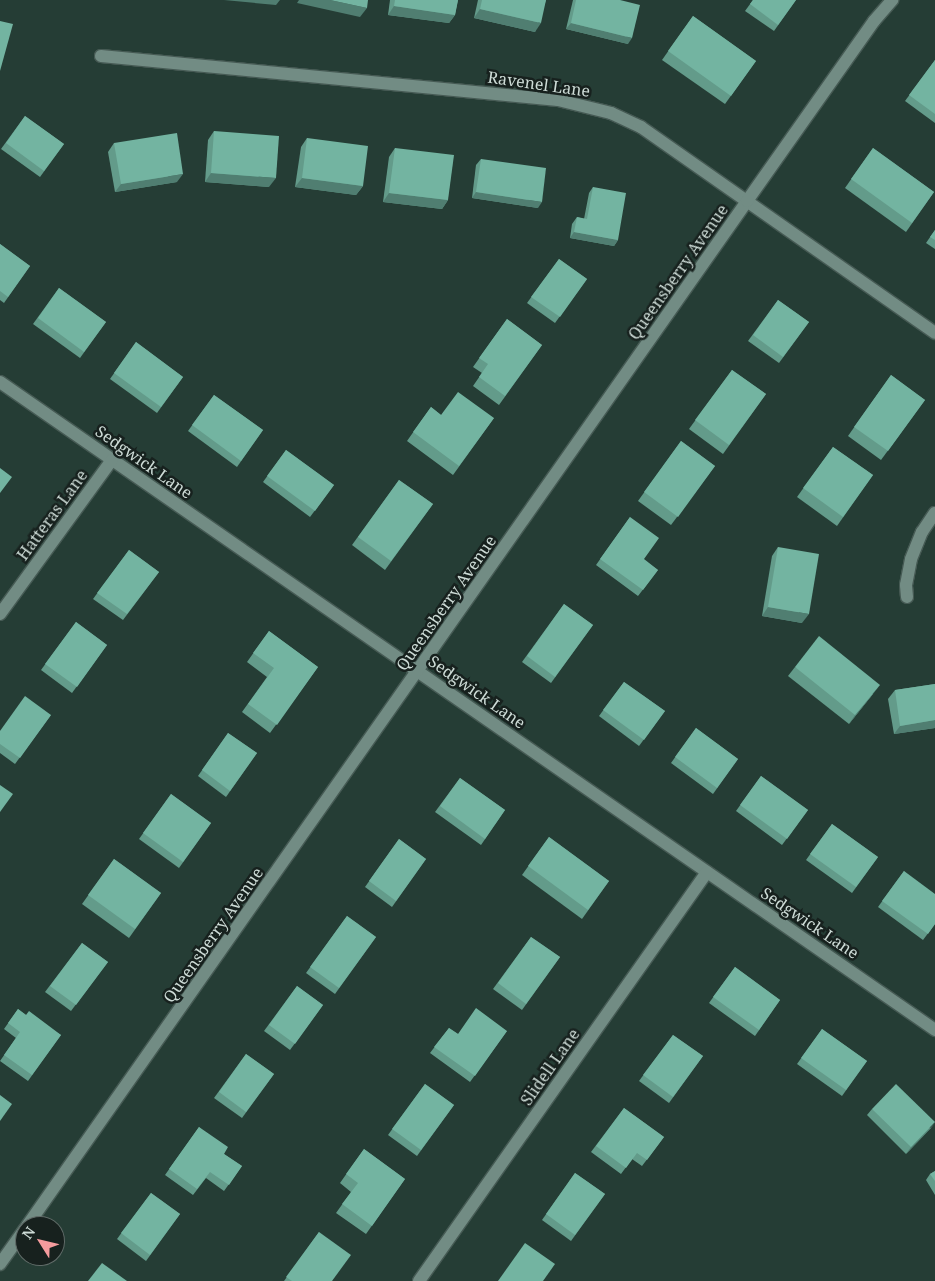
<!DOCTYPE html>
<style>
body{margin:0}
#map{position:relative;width:935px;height:1281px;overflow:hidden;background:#253d35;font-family:"Noto Serif",serif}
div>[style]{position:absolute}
.roads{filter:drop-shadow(1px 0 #465a54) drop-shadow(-1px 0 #465a54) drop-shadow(0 1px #465a54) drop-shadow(0 -1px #465a54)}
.minor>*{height:12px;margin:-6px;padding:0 6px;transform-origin:6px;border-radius:6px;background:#728c84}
.tertiary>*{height:12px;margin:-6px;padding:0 6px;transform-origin:6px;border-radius:6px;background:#728c84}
.wall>*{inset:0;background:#639b8a}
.shaded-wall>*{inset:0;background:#507e71}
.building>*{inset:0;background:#73b4a1}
span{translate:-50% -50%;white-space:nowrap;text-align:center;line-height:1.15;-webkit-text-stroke:5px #17211e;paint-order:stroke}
.street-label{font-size:16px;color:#cddbd6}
.north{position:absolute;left:15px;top:1216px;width:50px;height:50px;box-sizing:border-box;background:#17211e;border:1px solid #606b68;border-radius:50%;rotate:306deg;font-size:14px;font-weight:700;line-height:20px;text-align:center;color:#cddbd6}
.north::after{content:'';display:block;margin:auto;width:18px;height:22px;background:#f59b9d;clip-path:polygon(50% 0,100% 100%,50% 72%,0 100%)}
</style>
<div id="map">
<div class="roads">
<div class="minor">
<i style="left:101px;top:56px;width:459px;rotate:5.5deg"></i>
<i style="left:558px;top:100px;width:55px;rotate:13.8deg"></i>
<i style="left:611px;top:113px;width:33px;rotate:25deg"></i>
<i style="left:641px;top:127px;width:359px;rotate:35deg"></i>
<i style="left:0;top:382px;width:1138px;rotate:34.72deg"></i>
<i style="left:907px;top:597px;width:12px;rotate:-95deg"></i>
<i style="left:906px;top:585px;width:26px;rotate:-79deg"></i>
<i style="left:911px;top:559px;width:29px;rotate:-68deg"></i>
<i style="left:922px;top:532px;width:23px;rotate:-56deg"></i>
<i style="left:0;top:614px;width:190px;rotate:-54deg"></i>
<i style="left:419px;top:1281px;width:500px;rotate:-54.85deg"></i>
</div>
<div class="tertiary">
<i style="left:27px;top:1226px;width:1253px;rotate:-54.91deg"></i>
<i style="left:747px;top:201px;width:220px;rotate:-54.8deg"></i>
<i style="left:874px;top:21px;width:28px;rotate:-49deg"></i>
<i style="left:0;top:1264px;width:43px;rotate:-54.5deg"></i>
</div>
</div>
<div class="wall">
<i style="clip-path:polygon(390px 0,458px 0,455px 15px,449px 23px,388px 15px)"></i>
<i style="clip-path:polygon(478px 0,546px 0,535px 32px,474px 18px)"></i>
<i style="clip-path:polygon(573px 0,620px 0,628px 44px,566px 29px)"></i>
<i style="clip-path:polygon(753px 0,796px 0,774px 31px,745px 11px)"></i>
<i style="clip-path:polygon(693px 16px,756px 61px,725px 104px,662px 60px)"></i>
<i style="clip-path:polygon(935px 60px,935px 123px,905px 101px)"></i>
<i style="clip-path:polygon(25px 116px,64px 144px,40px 177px,1px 149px)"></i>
<i style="clip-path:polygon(214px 131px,269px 187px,205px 182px,208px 140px)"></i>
<i style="clip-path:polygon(307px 138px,363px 186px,356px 195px,295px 187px,301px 147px)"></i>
<i style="clip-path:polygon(114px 143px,177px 182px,115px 192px,108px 152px)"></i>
<i style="clip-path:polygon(395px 148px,448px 200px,442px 209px,383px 202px,389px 157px)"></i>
<i style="clip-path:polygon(873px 148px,934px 192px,906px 232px,845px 188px)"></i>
<i style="clip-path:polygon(481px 159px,538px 208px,472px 198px,476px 165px)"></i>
<i style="clip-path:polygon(593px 187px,618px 240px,614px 246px,570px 238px,572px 224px,577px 217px,584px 219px,589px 193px)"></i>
<i style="clip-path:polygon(935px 230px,935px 249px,926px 243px)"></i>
<i style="clip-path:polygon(0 244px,30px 266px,4px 303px,0 300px)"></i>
<i style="clip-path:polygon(559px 259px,587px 279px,555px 323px,527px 303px)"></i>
<i style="clip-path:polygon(59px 288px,106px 322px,80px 358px,33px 324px)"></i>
<i style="clip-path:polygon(778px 300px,809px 322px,779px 363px,748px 341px)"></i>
<i style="clip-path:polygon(507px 319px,542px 345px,499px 405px,473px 386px,482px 373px,473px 367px)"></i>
<i style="clip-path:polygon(136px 342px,183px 377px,157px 413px,110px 379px)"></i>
<i style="clip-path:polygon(732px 370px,766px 394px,723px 454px,689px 429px)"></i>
<i style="clip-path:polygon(891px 375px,925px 400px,881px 460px,848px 436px)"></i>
<i style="clip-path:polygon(214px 395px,263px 430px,237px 467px,188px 431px)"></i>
<i style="clip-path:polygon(431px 407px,441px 415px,494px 418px,453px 475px,407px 441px)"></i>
<i style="clip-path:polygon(681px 441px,715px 466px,671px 525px,638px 501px)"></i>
<i style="clip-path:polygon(833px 447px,873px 475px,837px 526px,797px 497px)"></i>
<i style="clip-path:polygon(286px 450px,334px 485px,310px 517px,263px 482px)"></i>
<i style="clip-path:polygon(399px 480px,433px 504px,385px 570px,352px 545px)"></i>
<i style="clip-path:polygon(630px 517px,644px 560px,658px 570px,638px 596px,596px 565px)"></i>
<i style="clip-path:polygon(778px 547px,802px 623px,762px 616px,772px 556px)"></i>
<i style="clip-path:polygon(129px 550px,159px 572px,123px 620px,93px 599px)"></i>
<i style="clip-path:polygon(564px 604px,593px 625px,551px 683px,522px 662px)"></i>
<i style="clip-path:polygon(76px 622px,107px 645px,72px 693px,41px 670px)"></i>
<i style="clip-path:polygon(269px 631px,318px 667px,270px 733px,242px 712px,267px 677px,247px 662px)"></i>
<i style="clip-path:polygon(795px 667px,873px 694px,849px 724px,788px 676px)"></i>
<i style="clip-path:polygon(624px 682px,665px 711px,639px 746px,599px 716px)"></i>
<i style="clip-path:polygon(935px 684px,935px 728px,894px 734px,888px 699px,895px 690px)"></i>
<i style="clip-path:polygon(51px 715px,15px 764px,0 753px,0 731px)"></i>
<i style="clip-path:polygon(696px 728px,738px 759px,713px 794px,671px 763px)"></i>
<i style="clip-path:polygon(228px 733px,257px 753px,226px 797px,198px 776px)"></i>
<i style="clip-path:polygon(761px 776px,808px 810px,782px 845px,736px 811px)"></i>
<i style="clip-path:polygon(460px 778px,505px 810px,481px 845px,435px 812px)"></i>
<i style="clip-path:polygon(171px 794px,211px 823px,179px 868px,139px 839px)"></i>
<i style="clip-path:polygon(832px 824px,878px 857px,852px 893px,806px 860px)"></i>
<i style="clip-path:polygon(549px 837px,609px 881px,582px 919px,522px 875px)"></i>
<i style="clip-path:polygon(399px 839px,426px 859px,392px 907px,365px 887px)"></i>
<i style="clip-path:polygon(114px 859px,161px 893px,129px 938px,82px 904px)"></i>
<i style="clip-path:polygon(904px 871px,935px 924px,923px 940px,878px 907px)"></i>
<i style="clip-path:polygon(347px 916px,376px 937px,335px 994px,306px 973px)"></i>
<i style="clip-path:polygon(531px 937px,560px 957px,522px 1010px,493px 989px)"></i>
<i style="clip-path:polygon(82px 943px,108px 962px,71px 1011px,45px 992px)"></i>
<i style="clip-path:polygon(735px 967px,780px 1000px,755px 1036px,709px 1003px)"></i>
<i style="clip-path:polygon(297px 986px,323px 1005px,290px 1050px,264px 1031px)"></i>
<i style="clip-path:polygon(18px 1009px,26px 1015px,61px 1035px,28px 1081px,0 1061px,16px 1038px,4px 1029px)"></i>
<i style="clip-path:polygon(449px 1028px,458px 1034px,507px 1031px,470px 1082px,430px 1053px)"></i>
<i style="clip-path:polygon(822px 1029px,867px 1061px,842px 1096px,797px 1064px)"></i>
<i style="clip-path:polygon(673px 1035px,703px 1056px,669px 1103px,639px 1081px)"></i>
<i style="clip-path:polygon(246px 1054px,274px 1074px,242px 1118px,214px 1098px)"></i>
<i style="clip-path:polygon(425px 1084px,454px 1105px,417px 1156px,388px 1135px)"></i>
<i style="clip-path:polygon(624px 1108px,664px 1137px,642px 1166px,632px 1159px,621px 1174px,591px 1152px)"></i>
<i style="clip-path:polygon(872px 1109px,931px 1128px,906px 1154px,867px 1115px)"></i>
<i style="clip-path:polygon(199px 1127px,224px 1154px,242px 1166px,224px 1191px,206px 1178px,193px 1195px,165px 1175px)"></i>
<i style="clip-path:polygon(364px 1149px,405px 1179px,366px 1234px,336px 1213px,351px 1192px,340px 1183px)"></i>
<i style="clip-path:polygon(935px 1171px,935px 1195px,926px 1180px,930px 1174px)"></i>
<i style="clip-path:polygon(575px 1173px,605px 1194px,571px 1241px,542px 1220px)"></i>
<i style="clip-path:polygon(151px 1193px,180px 1214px,146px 1261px,117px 1239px)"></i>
<i style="clip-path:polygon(319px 1232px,332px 1281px,284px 1281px)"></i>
</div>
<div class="shaded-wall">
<i style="clip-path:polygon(224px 0,280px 0,276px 5px)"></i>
<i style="clip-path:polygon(299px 0,330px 0,367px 8px,360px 17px,297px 3px)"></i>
<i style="clip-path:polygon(394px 6px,455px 15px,449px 23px,388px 15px)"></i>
<i style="clip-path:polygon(480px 9px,541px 23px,535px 32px,474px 18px)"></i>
<i style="clip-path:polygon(571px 23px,632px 38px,628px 44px,566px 29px)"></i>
<i style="clip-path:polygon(211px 173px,276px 178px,269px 187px,205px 182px)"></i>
<i style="clip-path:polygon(183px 174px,177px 182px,115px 192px,121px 184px)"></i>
<i style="clip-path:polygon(302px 178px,363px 186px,356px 195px,295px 187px)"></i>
<i style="clip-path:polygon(476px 192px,542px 202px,538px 208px,472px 198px)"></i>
<i style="clip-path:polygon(389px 193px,448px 200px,442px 209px,383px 202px)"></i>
<i style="clip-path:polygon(574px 232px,618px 240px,614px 246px,570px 238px)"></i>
<i style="clip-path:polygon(768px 607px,809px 614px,802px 623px,762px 616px)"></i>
<i style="clip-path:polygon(880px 685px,873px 694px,849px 724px,855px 715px)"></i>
<i style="clip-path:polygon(935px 720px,935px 728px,894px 734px,900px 726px)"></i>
<i style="clip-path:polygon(935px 1123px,931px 1128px,906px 1154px,911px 1147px)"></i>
</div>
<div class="building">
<i style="clip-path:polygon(330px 0,368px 0,367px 8px)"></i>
<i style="clip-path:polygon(395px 0,458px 0,455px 15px,394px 6px)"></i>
<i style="clip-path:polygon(482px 0,546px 0,541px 23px,480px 9px)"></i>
<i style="clip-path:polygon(576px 0,620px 0,640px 5px,632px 38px,571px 23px)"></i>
<i style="clip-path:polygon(753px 0,796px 0,778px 25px,750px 4px)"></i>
<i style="clip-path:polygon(693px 16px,756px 61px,731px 96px,668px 51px)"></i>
<i style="clip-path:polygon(0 21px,13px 24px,0 71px)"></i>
<i style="clip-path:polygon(935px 60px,935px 114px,909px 95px)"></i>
<i style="clip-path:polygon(25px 116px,64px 144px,44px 171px,6px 143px)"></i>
<i style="clip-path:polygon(214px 131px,279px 136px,276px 178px,211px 173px)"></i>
<i style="clip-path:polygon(177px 133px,183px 174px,121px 184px,114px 143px)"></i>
<i style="clip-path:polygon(307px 138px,368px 146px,363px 186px,302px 178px)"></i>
<i style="clip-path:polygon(395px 148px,454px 155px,448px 200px,389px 193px)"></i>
<i style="clip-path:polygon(873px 148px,934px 192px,912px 223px,851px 179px)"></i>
<i style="clip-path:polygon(481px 159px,546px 168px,542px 202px,476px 192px)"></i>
<i style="clip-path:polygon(593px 187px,626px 193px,618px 240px,574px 232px,577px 217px,587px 219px)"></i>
<i style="clip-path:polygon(935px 230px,935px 240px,930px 237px)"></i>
<i style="clip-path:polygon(0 244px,30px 266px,8px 297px,0 291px)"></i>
<i style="clip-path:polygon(559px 259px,587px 279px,560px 317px,531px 297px)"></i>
<i style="clip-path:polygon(59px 288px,106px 322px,84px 352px,38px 318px)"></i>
<i style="clip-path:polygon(778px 300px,809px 322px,783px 357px,753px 335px)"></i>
<i style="clip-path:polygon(507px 319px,542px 345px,505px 396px,479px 377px,488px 364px,479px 358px)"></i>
<i style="clip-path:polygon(136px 342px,183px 377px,161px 407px,114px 373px)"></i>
<i style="clip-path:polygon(732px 370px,766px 394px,729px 445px,695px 420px)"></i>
<i style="clip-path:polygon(891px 375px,925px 400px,888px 451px,854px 427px)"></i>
<i style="clip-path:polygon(458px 392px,494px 418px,459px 466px,413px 432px,431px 407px,441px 415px)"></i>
<i style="clip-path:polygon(214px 395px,263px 430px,241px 461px,192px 425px)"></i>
<i style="clip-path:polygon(681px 441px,715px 466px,678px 517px,644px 492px)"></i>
<i style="clip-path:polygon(833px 447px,873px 475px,843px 517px,803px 488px)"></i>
<i style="clip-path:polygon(286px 450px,334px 485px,315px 511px,267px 476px)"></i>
<i style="clip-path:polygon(0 468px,12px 477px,0 493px)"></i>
<i style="clip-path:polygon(399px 480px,433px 504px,391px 561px,358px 537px)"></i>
<i style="clip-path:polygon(630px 517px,659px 538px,644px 559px,658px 570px,643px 590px,600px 559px)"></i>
<i style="clip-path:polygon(778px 547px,819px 554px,809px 614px,768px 607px)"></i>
<i style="clip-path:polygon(129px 550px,159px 572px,127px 614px,97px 593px)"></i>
<i style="clip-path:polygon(564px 604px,593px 625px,555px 677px,527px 656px)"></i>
<i style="clip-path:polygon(76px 622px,107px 645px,77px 687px,45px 664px)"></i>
<i style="clip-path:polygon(269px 631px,318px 667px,277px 725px,248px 704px,274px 668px,253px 653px)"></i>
<i style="clip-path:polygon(819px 636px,880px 685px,855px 715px,795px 667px)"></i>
<i style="clip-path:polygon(624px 682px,665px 711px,644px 740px,603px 710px)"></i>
<i style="clip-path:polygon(935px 684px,935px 720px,900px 726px,895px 690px)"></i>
<i style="clip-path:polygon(25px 696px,51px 715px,20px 758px,0 744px,0 731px)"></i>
<i style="clip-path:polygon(696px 728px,738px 759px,717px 788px,675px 757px)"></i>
<i style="clip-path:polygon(228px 733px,257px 753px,230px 791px,202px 770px)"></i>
<i style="clip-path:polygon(761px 776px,808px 810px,787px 839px,740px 805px)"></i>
<i style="clip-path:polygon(460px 778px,505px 810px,485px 839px,440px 806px)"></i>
<i style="clip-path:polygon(0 785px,13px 794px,0 812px)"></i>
<i style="clip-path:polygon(171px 794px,211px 823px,183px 862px,143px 833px)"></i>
<i style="clip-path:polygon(832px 824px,878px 857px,856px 887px,810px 854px)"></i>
<i style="clip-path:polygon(549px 837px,609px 881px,588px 910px,528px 866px)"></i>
<i style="clip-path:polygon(399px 839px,426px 859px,396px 901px,369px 881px)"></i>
<i style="clip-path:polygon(114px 859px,161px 893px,135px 929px,88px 895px)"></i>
<i style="clip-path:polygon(904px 871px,935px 894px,935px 924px,928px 934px,882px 901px)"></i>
<i style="clip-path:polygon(347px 916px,376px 937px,339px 988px,310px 967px)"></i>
<i style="clip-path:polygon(531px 937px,560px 957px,526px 1004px,498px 983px)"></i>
<i style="clip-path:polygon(82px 943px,108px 962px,76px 1005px,50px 986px)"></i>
<i style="clip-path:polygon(735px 967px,780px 1000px,759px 1030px,713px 997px)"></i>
<i style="clip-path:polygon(297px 986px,323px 1005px,295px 1044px,269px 1025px)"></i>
<i style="clip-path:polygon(476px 1008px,507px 1031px,475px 1076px,434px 1047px,449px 1028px,458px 1034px)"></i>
<i style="clip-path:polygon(18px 1009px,26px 1015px,29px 1011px,61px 1035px,32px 1075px,4px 1055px,20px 1032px,8px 1023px)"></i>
<i style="clip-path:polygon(822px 1029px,867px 1061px,846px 1090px,801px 1058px)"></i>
<i style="clip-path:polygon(673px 1035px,703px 1056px,673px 1097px,643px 1075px)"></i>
<i style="clip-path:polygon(246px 1054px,274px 1074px,246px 1112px,219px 1092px)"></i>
<i style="clip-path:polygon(425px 1084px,454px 1105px,421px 1150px,392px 1129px)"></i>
<i style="clip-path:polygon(896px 1084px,935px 1122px,911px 1147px,872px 1109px)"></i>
<i style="clip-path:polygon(0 1095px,12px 1104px,0 1121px)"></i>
<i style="clip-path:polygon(624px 1108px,664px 1137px,647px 1160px,637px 1153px,626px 1168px,596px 1146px)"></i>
<i style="clip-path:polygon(199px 1127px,228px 1147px,224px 1154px,242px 1166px,229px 1185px,210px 1172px,197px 1189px,169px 1169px)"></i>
<i style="clip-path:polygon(364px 1149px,405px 1179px,372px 1226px,342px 1204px,358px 1183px,346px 1174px)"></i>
<i style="clip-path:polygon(935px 1171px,935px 1181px,930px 1174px)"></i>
<i style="clip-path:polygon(575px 1173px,605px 1194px,575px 1235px,546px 1214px)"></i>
<i style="clip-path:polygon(151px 1193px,180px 1214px,150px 1255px,121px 1233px)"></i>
<i style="clip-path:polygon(319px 1232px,351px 1255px,332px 1281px,292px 1281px,286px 1277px)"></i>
<i style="clip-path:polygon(525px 1243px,555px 1264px,543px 1281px,498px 1281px)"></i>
<i style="clip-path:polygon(102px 1263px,127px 1281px,88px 1281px)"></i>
</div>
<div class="street-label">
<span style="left:539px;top:84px;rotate:8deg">Ravenel Lane</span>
<span style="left:678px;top:272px;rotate:-55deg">Queensberry Avenue</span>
<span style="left:144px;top:462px;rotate:35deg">Sedgwick Lane</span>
<span style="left:52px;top:515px;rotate:-54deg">Hatteras Lane</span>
<span style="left:446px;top:603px;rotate:-55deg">Queensberry Avenue</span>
<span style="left:477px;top:692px;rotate:35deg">Sedgwick Lane</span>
<span style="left:810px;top:923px;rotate:34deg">Sedgwick Lane</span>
<span style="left:213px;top:935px;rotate:-55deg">Queensberry Avenue</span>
<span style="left:550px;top:1067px;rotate:-55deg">Slidell Lane</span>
</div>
<div class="north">N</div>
</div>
